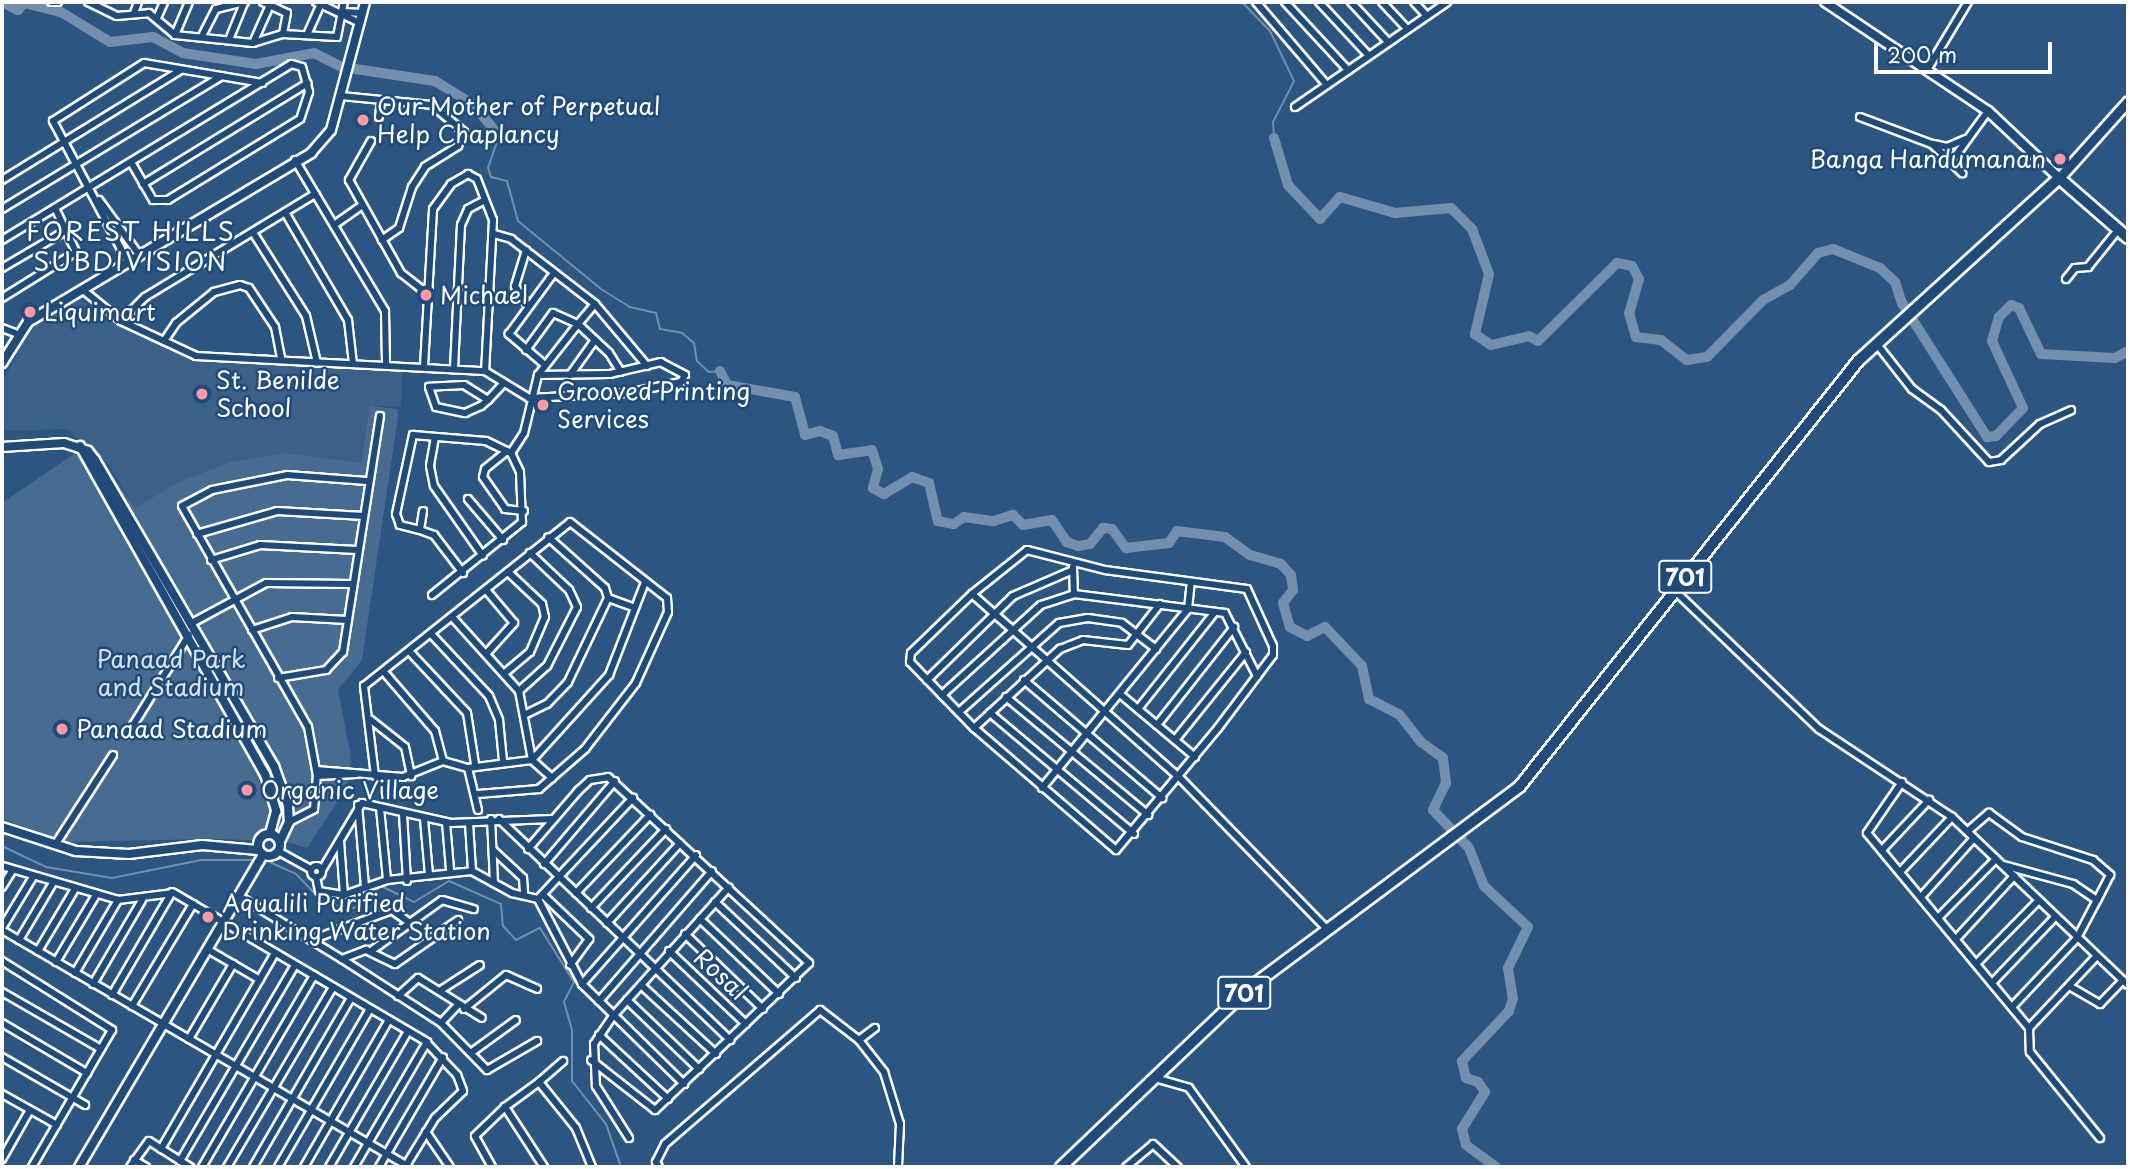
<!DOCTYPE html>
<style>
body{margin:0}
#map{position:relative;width:2130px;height:1169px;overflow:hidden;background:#2c5582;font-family:"Playpen Sans",sans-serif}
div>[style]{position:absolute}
.built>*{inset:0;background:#3b618b}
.green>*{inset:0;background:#486b92}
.stream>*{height:2px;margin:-1px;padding:0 1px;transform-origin:1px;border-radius:1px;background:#748fad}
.river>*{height:10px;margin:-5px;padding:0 5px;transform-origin:5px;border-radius:5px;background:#748fad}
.minor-tunnel>*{height:6px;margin-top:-3px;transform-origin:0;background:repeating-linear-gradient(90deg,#4c6e95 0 6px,transparent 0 9px)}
.roads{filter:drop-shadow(2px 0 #fff) drop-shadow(-2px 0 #fff) drop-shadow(0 2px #fff) drop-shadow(0 -2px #fff)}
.minor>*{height:6px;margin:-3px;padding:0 3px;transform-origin:3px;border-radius:3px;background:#1f4a7a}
.minor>.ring{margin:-3px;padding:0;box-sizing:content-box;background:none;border:6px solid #1f4a7a;border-radius:50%}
.tertiary>*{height:8px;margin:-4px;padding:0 4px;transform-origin:4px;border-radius:4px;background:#1f4a7a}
.tertiary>.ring{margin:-4px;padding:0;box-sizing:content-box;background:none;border:8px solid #1f4a7a;border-radius:50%}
.secondary>*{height:9px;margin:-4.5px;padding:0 4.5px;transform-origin:4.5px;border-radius:4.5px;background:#1f4a7a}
.primary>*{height:10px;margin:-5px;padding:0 5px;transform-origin:5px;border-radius:5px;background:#1f4a7a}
.dots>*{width:19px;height:19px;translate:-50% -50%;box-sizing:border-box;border:4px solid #1f4a7a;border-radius:50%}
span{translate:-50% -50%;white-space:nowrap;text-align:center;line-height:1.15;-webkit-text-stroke:5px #1f4a7a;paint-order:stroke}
.shield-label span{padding:2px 5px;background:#1f4a7a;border:2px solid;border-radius:5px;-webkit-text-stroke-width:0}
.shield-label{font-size:23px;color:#fff;font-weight:700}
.poi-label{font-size:24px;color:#fff}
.left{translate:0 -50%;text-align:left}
.right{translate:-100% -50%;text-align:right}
.park-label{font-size:24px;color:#dae1e9}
.street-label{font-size:24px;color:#fff}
.neighbourhood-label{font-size:26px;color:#fff;letter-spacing:2px}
.frame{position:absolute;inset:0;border:4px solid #fff;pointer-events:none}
.scale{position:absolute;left:1874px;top:42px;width:178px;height:32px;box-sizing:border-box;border:4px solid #fff;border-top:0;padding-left:9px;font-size:21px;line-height:24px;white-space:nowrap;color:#fff;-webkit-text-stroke:5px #1f4a7a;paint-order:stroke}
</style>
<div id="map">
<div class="built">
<i style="clip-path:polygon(80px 300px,193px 361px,402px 367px,401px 406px,370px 406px,361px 463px,286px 453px,233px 461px,135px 508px,109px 465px,67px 429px,2px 431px,2px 383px,30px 329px)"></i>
</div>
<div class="green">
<i style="clip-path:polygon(370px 406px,397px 409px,398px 417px,362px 660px,338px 690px,351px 757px,347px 787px,307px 848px,285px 841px,214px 839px,61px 842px,2px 818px,2px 503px,90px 443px,135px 508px,179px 482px,233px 461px,286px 453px,361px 463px)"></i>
</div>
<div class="stream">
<i style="left:1242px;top:2px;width:40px;rotate:46deg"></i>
<i style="left:1270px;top:31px;width:55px;rotate:64.4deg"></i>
<i style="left:1294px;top:81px;width:46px;rotate:117.1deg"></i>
<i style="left:1273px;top:122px;width:16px;rotate:86deg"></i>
<i style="left:499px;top:136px;width:34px;rotate:109deg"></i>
<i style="left:488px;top:168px;width:9px;rotate:72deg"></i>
<i style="left:491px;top:177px;width:16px;rotate:14deg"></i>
<i style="left:507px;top:181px;width:41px;rotate:74.6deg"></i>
<i style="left:518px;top:221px;width:107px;rotate:39.3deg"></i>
<i style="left:601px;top:289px;width:34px;rotate:32deg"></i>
<i style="left:630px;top:307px;width:27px;rotate:13deg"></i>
<i style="left:656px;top:313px;width:16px;rotate:76deg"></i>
<i style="left:660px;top:329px;width:22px;rotate:10deg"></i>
<i style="left:682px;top:333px;width:16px;rotate:40deg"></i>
<i style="left:694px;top:343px;width:18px;rotate:81deg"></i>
<i style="left:697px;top:361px;width:16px;rotate:43deg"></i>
<i style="left:709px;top:372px;width:11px;rotate:-5deg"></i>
<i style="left:2px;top:846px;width:49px;rotate:25.5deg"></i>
<i style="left:46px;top:867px;width:67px;rotate:9.5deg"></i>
<i style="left:112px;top:878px;width:91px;rotate:-11.4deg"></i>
<i style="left:201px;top:860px;width:53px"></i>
<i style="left:265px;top:860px;width:34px;rotate:24deg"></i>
<i style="left:296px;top:874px;width:42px;rotate:46deg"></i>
<i style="left:325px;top:904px;width:29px;rotate:8deg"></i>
<i style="left:354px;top:908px;width:35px;rotate:-39deg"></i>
<i style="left:381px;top:886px;width:37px;rotate:26deg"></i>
<i style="left:414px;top:902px;width:41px;rotate:-31deg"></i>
<i style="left:449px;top:881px;width:57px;rotate:23.9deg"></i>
<i style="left:501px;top:904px;width:22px;rotate:85deg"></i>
<i style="left:503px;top:926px;width:19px;rotate:47deg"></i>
<i style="left:516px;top:940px;width:27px;rotate:-27deg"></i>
<i style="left:540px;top:928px;width:64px;rotate:57.8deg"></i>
<i style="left:574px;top:982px;width:22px;rotate:117deg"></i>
<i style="left:564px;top:1002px;width:29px;rotate:74deg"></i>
<i style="left:572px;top:1030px;width:51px;rotate:90deg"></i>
<i style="left:572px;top:1081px;width:55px;rotate:51.7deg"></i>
<i style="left:606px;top:1124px;width:46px;rotate:70.8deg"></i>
</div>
<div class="river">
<i style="left:2px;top:2px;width:18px;rotate:27deg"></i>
<i style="left:18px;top:10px;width:9px;rotate:-49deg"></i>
<i style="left:24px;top:3px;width:38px;rotate:14deg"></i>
<i style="left:61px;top:12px;width:57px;rotate:31.5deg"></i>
<i style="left:110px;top:42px;width:43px;rotate:-6.6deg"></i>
<i style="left:153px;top:37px;width:34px;rotate:28deg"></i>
<i style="left:183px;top:53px;width:74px;rotate:8.6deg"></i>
<i style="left:256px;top:64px;width:59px;rotate:-10.7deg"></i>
<i style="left:314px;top:53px;width:31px;rotate:27deg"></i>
<i style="left:342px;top:67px;width:94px;rotate:8.6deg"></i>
<i style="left:435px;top:81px;width:46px;rotate:31.6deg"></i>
<i style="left:474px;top:105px;width:40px;rotate:51deg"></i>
<i style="left:1274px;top:138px;width:49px;rotate:73.4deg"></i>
<i style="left:1288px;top:185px;width:47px;rotate:46.7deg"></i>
<i style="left:1320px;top:219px;width:30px;rotate:-48deg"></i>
<i style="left:1340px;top:197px;width:57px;rotate:16.2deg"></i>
<i style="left:1395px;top:213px;width:56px;rotate:-5.1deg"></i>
<i style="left:1451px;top:208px;width:30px;rotate:45deg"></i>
<i style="left:1472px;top:229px;width:48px;rotate:69.3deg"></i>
<i style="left:1489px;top:274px;width:62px;rotate:103.1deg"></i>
<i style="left:1475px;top:334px;width:19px;rotate:35deg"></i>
<i style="left:1491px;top:345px;width:39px;rotate:-13deg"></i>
<i style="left:1529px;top:336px;width:10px;rotate:29deg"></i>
<i style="left:1538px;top:341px;width:111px;rotate:-44.6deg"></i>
<i style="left:1617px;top:263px;width:15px;rotate:11deg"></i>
<i style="left:1632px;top:266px;width:15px;rotate:62deg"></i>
<i style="left:1639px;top:279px;width:35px;rotate:106deg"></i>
<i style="left:1629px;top:313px;width:25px;rotate:74deg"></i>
<i style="left:1636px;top:337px;width:25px;rotate:7deg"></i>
<i style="left:1661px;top:340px;width:33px;rotate:38deg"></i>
<i style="left:1687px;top:360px;width:20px;rotate:-9deg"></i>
<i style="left:1707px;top:357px;width:80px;rotate:-45.5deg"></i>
<i style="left:1763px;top:300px;width:31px;rotate:-29deg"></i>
<i style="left:1790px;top:285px;width:43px;rotate:-48.8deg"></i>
<i style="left:1818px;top:253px;width:16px;rotate:-15deg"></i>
<i style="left:1833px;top:249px;width:51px;rotate:22deg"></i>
<i style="left:1880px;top:268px;width:21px;rotate:43deg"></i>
<i style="left:1895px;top:282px;width:22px;rotate:72deg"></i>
<i style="left:1902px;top:303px;width:159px;rotate:57.6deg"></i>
<i style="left:1987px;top:437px;width:9px;rotate:-6deg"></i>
<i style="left:1996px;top:436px;width:39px;rotate:-46deg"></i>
<i style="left:2023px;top:408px;width:74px;rotate:-114.8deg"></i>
<i style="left:1992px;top:341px;width:25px;rotate:-74deg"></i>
<i style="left:1999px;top:317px;width:17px;rotate:-45deg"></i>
<i style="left:2011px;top:305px;width:9px;rotate:21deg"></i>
<i style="left:2019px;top:308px;width:51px;rotate:64.4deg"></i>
<i style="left:2041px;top:354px;width:74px;rotate:3.1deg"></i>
<i style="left:2115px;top:358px;width:15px;rotate:-28deg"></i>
<i style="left:720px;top:371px;width:16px;rotate:63deg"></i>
<i style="left:727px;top:385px;width:69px;rotate:10deg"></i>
<i style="left:795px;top:397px;width:39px;rotate:75deg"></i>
<i style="left:805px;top:435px;width:16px;rotate:-15deg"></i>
<i style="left:820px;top:431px;width:14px;rotate:21deg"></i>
<i style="left:833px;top:436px;width:20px;rotate:75deg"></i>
<i style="left:838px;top:455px;width:34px;rotate:-8deg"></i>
<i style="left:872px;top:450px;width:20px;rotate:72deg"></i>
<i style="left:878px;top:469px;width:20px;rotate:105deg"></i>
<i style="left:873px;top:488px;width:13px;rotate:29deg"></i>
<i style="left:884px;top:494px;width:33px;rotate:-31deg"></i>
<i style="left:912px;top:477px;width:18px;rotate:19deg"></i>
<i style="left:929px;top:483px;width:39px;rotate:77deg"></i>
<i style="left:938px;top:521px;width:16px;rotate:11deg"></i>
<i style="left:954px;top:524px;width:12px;rotate:-35deg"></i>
<i style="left:964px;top:517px;width:30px;rotate:8deg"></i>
<i style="left:994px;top:521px;width:20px;rotate:-18deg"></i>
<i style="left:1013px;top:515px;width:14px;rotate:45deg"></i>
<i style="left:1023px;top:525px;width:29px;rotate:-10deg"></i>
<i style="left:1052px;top:520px;width:27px;rotate:56deg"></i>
<i style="left:1067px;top:542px;width:12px;rotate:20deg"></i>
<i style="left:1078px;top:546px;width:12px;rotate:-9deg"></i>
<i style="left:1090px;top:544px;width:21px;rotate:-51deg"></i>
<i style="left:1103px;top:528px;width:9px;rotate:6deg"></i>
<i style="left:1112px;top:529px;width:24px;rotate:54deg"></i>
<i style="left:1126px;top:548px;width:43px;rotate:-6.6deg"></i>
<i style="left:1169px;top:543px;width:14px;rotate:-56deg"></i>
<i style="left:1177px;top:531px;width:48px;rotate:7.1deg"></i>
<i style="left:1225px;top:537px;width:31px;rotate:36deg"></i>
<i style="left:1250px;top:555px;width:32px;rotate:16deg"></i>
<i style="left:1281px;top:564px;width:15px;rotate:48deg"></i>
<i style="left:1291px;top:575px;width:15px;rotate:82deg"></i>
<i style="left:1293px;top:590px;width:16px;rotate:128deg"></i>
<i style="left:1283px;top:603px;width:25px;rotate:74deg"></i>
<i style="left:1290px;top:627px;width:19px;rotate:28deg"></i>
<i style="left:1307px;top:636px;width:20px;rotate:-27deg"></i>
<i style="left:1325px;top:627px;width:54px;rotate:46.5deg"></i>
<i style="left:1362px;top:666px;width:34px;rotate:78deg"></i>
<i style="left:1369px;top:699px;width:34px;rotate:27deg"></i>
<i style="left:1399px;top:714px;width:36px;rotate:52deg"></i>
<i style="left:1421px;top:742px;width:27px;rotate:36deg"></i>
<i style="left:1443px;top:758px;width:25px;rotate:83deg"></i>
<i style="left:1446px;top:783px;width:30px;rotate:116deg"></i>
<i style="left:1433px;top:810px;width:52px;rotate:46.5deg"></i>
<i style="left:1469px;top:848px;width:41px;rotate:68.5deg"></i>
<i style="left:1484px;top:886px;width:60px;rotate:43deg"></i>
<i style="left:1528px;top:927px;width:46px;rotate:116deg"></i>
<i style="left:1508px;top:968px;width:30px;rotate:81deg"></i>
<i style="left:1513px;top:998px;width:14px;rotate:107deg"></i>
<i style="left:1509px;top:1011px;width:69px;rotate:133.2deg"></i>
<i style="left:1462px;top:1061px;width:17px;rotate:77deg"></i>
<i style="left:1466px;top:1078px;width:13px;rotate:18deg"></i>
<i style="left:1478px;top:1082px;width:12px;rotate:55deg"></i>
<i style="left:1485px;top:1092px;width:44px;rotate:121.9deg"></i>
<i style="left:1462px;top:1129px;width:16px;rotate:76deg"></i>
<i style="left:1466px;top:1145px;width:37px;rotate:36deg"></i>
</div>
<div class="minor-tunnel">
<i style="left:113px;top:755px;width:24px;rotate:-55deg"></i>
</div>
<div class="roads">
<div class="minor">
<i style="left:51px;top:2px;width:7px"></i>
<i style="left:88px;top:2px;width:32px;rotate:26deg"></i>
<i style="left:117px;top:16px;width:32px;rotate:-5deg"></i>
<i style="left:149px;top:13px;width:34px;rotate:40deg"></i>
<i style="left:175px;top:35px;width:78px;rotate:5.9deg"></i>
<i style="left:253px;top:43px;width:31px;rotate:-17deg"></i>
<i style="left:283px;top:34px;width:54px;rotate:3.2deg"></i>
<i style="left:337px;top:37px;width:36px;rotate:-79deg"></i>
<i style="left:263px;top:2px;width:26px;rotate:25deg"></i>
<i style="left:287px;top:13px;width:21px;rotate:101deg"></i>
<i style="left:316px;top:2px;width:49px;rotate:25.5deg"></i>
<i style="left:1256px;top:2px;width:109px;rotate:49.5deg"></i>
<i style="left:1285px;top:2px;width:93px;rotate:47.2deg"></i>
<i style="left:1319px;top:2px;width:72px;rotate:47.2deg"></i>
<i style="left:1351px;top:2px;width:54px;rotate:47.2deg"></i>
<i style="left:1382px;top:2px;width:37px;rotate:47deg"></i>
<i style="left:1414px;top:2px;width:19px;rotate:47deg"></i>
<i style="left:343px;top:12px;width:19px;rotate:3deg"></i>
<i style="left:134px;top:13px;width:12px;rotate:-70deg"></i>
<i style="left:157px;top:18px;width:17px;rotate:-66deg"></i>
<i style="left:175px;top:35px;width:36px;rotate:-67deg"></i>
<i style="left:307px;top:35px;width:34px;rotate:-66deg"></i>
<i style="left:202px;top:36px;width:30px;rotate:-63deg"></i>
<i style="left:216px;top:9px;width:30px;rotate:-14deg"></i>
<i style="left:229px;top:40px;width:40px;rotate:-68deg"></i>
<i style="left:253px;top:43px;width:42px;rotate:-65.9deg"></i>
<i style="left:1927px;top:70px;width:79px;rotate:-58.9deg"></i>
<i style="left:341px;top:96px;width:91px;rotate:5.6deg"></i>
<i style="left:432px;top:105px;width:42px;rotate:40.2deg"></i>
<i style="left:464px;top:132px;width:15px;rotate:113deg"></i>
<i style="left:458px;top:146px;width:39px;rotate:148deg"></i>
<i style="left:425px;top:167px;width:24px;rotate:123deg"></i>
<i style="left:412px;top:187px;width:43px;rotate:107.6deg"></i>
<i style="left:399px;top:228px;width:21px;rotate:145deg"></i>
<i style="left:1295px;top:107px;width:185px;rotate:-34.6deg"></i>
<i style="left:379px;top:117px;width:17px;rotate:-83deg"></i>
<i style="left:1860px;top:117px;width:77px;rotate:20.6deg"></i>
<i style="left:1932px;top:144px;width:26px;rotate:43deg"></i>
<i style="left:1951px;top:162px;width:63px;rotate:-54deg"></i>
<i style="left:371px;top:141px;width:45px;rotate:119.4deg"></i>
<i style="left:349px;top:180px;width:107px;rotate:60.8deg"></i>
<i style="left:401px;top:273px;width:33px;rotate:38deg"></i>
<i style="left:1934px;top:144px;width:13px;rotate:13deg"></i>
<i style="left:1947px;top:147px;width:21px;rotate:-23deg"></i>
<i style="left:295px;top:160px;width:176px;rotate:59.2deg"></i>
<i style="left:385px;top:311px;width:54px;rotate:88.9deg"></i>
<i style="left:1951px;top:162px;width:16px;rotate:45deg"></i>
<i style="left:2px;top:180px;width:210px;rotate:-31.6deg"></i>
<i style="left:143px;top:184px;width:193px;rotate:-31.5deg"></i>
<i style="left:99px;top:200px;width:69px;rotate:53.8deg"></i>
<i style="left:2px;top:209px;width:257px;rotate:-31.2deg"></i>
<i style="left:286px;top:214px;width:123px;rotate:59.7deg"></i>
<i style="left:348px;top:320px;width:44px;rotate:83.5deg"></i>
<i style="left:334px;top:225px;width:33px;rotate:-35deg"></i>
<i style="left:254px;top:234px;width:97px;rotate:57.6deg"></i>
<i style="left:306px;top:316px;width:48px;rotate:76.8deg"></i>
<i style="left:494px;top:234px;width:18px;rotate:16deg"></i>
<i style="left:511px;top:239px;width:106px;rotate:37.7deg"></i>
<i style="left:595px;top:304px;width:81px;rotate:50deg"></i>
<i style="left:2px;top:240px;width:338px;rotate:-31.3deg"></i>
<i style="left:291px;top:64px;width:11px;rotate:15deg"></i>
<i style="left:302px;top:67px;width:26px;rotate:74deg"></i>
<i style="left:309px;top:92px;width:28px;rotate:108deg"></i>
<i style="left:300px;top:119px;width:155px;rotate:148.5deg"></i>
<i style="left:168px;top:200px;width:15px;rotate:180deg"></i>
<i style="left:153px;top:200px;width:44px;rotate:-120.1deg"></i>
<i style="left:526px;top:250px;width:38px;rotate:107deg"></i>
<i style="left:515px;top:286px;width:24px;rotate:57deg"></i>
<i style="left:129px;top:264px;width:162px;rotate:-118deg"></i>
<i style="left:53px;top:121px;width:108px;rotate:-32.5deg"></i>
<i style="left:144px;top:63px;width:120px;rotate:9.6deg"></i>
<i style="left:2px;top:268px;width:73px;rotate:-30.4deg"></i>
<i style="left:2066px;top:279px;width:14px;rotate:-51deg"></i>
<i style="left:2075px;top:268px;width:13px;rotate:-4deg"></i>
<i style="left:2088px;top:267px;width:48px;rotate:-51deg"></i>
<i style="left:83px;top:290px;width:49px;rotate:39.2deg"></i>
<i style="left:121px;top:321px;width:83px;rotate:25deg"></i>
<i style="left:196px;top:356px;width:289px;rotate:3deg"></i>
<i style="left:485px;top:371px;width:52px;rotate:31.5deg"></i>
<i style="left:529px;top:398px;width:98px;rotate:-2.9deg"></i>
<i style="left:627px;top:393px;width:55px;rotate:-11.5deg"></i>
<i style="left:681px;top:382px;width:8px;rotate:-60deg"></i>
<i style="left:685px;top:375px;width:27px;rotate:-152deg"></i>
<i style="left:661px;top:362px;width:52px;rotate:166.8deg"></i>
<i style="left:610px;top:374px;width:72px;rotate:179.2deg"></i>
<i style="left:2px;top:298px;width:87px;rotate:-31.9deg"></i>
<i style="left:76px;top:252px;width:49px;rotate:-115.5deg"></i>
<i style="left:121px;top:321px;width:34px;rotate:-45deg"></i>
<i style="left:145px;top:297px;width:199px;rotate:-31.2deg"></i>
<i style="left:2px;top:328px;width:14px;rotate:21deg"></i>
<i style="left:164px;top:341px;width:22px;rotate:-56deg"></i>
<i style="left:176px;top:323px;width:49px;rotate:-39.2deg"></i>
<i style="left:214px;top:292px;width:27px;rotate:-15deg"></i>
<i style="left:240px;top:285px;width:9px;rotate:18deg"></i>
<i style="left:249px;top:288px;width:47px;rotate:56.3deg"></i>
<i style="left:275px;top:327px;width:33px;rotate:79deg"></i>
<i style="left:1876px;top:343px;width:58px;rotate:52deg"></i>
<i style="left:1912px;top:389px;width:36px;rotate:36deg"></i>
<i style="left:1941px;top:410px;width:71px;rotate:47.3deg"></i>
<i style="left:1989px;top:462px;width:12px;rotate:-9deg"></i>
<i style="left:2001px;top:460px;width:53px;rotate:-42.7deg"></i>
<i style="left:2040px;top:424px;width:34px;rotate:-24deg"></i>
<i style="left:526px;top:350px;width:46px;rotate:-53.9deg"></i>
<i style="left:553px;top:313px;width:27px;rotate:24deg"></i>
<i style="left:578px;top:324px;width:26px;rotate:-50deg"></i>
<i style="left:545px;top:365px;width:48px;rotate:-139.3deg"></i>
<i style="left:509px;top:334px;width:76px;rotate:-53.6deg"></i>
<i style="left:424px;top:366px;width:157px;rotate:-86.7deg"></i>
<i style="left:433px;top:209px;width:31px;rotate:-54deg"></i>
<i style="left:451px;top:184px;width:20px;rotate:-30deg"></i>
<i style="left:468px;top:174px;width:10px;rotate:29deg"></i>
<i style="left:477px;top:179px;width:44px;rotate:68.7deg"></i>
<i style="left:493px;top:220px;width:151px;rotate:93deg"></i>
<i style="left:454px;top:368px;width:143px;rotate:-87.2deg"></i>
<i style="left:461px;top:225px;width:17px;rotate:-66deg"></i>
<i style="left:468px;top:209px;width:19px;rotate:-28deg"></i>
<i style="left:570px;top:375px;width:43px;rotate:-54.5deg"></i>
<i style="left:488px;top:400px;width:28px;rotate:-148deg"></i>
<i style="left:464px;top:385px;width:35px;rotate:177deg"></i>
<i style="left:429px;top:387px;width:21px;rotate:71deg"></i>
<i style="left:436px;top:407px;width:30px;rotate:12deg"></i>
<i style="left:465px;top:413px;width:17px;rotate:-24deg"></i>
<i style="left:481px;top:406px;width:9px;rotate:-41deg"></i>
<i style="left:488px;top:400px;width:22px;rotate:-47deg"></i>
<i style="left:435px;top:437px;width:29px;rotate:100deg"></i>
<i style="left:430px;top:466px;width:20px;rotate:79deg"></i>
<i style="left:434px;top:486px;width:85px;rotate:55deg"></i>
<i style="left:507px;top:451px;width:28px;rotate:141deg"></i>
<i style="left:485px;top:469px;width:8px;rotate:104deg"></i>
<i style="left:483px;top:477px;width:39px;rotate:55deg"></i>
<i style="left:505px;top:509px;width:19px;rotate:6deg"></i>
<i style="left:468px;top:499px;width:54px;rotate:49.5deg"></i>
<i style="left:423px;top:511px;width:19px;rotate:99deg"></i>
<i style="left:420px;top:530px;width:15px;rotate:20deg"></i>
<i style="left:434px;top:535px;width:48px;rotate:52.7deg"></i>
<i style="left:420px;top:530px;width:21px;rotate:-166deg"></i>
<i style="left:400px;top:525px;width:12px;rotate:-110deg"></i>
<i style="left:396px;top:514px;width:81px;rotate:-77.9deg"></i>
<i style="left:413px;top:435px;width:73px;rotate:4.7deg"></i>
<i style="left:486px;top:441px;width:28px;rotate:26deg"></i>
<i style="left:511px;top:453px;width:24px;rotate:-57deg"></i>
<i style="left:524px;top:433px;width:60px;rotate:-76.4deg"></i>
<i style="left:538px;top:375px;width:65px;rotate:-51.9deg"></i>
<i style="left:578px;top:324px;width:42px;rotate:43.1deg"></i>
<i style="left:609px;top:353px;width:22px;rotate:58deg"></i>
<i style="left:197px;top:534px;width:83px;rotate:-16deg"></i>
<i style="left:277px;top:511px;width:87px;rotate:3.3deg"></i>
<i style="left:1027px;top:550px;width:81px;rotate:14.4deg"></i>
<i style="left:1105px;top:570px;width:143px;rotate:7.6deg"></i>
<i style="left:1247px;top:589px;width:63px;rotate:65.5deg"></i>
<i style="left:1273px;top:646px;width:9px;rotate:90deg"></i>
<i style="left:1273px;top:655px;width:91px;rotate:127deg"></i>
<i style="left:1218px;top:728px;width:159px;rotate:129.9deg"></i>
<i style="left:1116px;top:850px;width:187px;rotate:-139.3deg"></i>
<i style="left:974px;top:728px;width:92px;rotate:-134.1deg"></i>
<i style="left:910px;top:662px;width:9px;rotate:-84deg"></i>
<i style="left:911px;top:653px;width:85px;rotate:-44deg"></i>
<i style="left:972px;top:594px;width:70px;rotate:-38.7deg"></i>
<i style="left:211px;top:560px;width:51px;rotate:-17deg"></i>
<i style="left:260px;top:545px;width:97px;rotate:3deg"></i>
<i style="left:1073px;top:567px;width:27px;rotate:88deg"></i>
<i style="left:1675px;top:591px;width:199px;rotate:43.8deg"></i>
<i style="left:1819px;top:729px;width:159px;rotate:33.5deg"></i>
<i style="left:1952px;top:817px;width:243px;rotate:43.7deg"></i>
<i style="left:972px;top:594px;width:276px;rotate:41.5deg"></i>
<i style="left:1179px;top:777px;width:209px;rotate:45.8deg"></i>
<i style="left:432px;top:595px;width:116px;rotate:-39deg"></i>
<i style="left:522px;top:522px;width:50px;rotate:-92.3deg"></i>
<i style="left:520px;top:472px;width:21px;rotate:-115deg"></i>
<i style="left:608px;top:598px;width:27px;rotate:20deg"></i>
<i style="left:453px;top:618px;width:98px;rotate:47.9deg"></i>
<i style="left:519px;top:691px;width:70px;rotate:79.3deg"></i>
<i style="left:532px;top:760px;width:27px;rotate:42deg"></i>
<i style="left:190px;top:624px;width:86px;rotate:-28.3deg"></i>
<i style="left:266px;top:583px;width:85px;rotate:0.7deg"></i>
<i style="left:252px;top:630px;width:42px;rotate:-18deg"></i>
<i style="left:292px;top:617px;width:55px;rotate:3.1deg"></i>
<i style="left:432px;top:635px;width:83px;rotate:46.9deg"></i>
<i style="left:489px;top:696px;width:26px;rotate:67deg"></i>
<i style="left:499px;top:720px;width:41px;rotate:84.4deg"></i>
<i style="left:410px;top:652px;width:83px;rotate:46.9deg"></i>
<i style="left:467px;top:713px;width:52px;rotate:81.1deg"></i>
<i style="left:486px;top:654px;width:42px;rotate:-47.9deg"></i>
<i style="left:514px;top:623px;width:42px;rotate:-130.2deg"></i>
<i style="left:384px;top:672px;width:78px;rotate:49.2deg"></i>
<i style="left:435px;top:731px;width:31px;rotate:75deg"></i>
<i style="left:506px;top:672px;width:31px;rotate:-40deg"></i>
<i style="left:530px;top:652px;width:38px;rotate:-67deg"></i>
<i style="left:545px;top:617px;width:13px;rotate:-103deg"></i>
<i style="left:542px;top:604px;width:47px;rotate:-136.7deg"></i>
<i style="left:278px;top:678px;width:49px;rotate:-9.5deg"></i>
<i style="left:326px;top:670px;width:25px;rotate:-47deg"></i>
<i style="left:343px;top:652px;width:239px;rotate:-81.1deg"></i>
<i style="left:927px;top:680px;width:120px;rotate:-44.3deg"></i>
<i style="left:1013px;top:596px;width:65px;rotate:-23.4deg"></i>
<i style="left:1024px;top:680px;width:182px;rotate:40.5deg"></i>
<i style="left:519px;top:691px;width:38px;rotate:-42deg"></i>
<i style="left:547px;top:666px;width:66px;rotate:-63deg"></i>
<i style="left:577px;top:607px;width:19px;rotate:-115deg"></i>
<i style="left:569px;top:590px;width:54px;rotate:-136.5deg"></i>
<i style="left:1120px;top:694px;width:98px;rotate:40deg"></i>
<i style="left:942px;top:695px;width:134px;rotate:-42.3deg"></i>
<i style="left:1041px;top:605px;width:35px;rotate:-18deg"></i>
<i style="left:1074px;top:594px;width:152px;rotate:7.2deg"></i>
<i style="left:1225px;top:613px;width:71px;rotate:63.1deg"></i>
<i style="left:1006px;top:697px;width:185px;rotate:39.7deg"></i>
<i style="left:1138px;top:709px;width:124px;rotate:-51.6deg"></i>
<i style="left:959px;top:712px;width:134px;rotate:-41.7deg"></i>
<i style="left:1059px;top:623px;width:29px;rotate:-10deg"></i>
<i style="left:1088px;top:618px;width:34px;rotate:8deg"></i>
<i style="left:1122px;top:623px;width:43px;rotate:37.4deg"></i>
<i style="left:990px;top:713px;width:188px;rotate:40deg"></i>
<i style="left:524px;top:715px;width:25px;rotate:-26deg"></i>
<i style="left:547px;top:704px;width:30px;rotate:-46deg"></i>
<i style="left:568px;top:682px;width:93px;rotate:-64.5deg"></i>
<i style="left:608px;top:598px;width:10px;rotate:-107deg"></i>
<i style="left:605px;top:588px;width:76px;rotate:-138.2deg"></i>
<i style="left:371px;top:720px;width:43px;rotate:38.5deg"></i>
<i style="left:405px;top:747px;width:30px;rotate:78deg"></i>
<i style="left:1157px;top:725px;width:125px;rotate:-51.8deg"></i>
<i style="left:974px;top:728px;width:117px;rotate:-42.6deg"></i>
<i style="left:1060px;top:649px;width:25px;rotate:-21deg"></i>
<i style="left:1083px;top:640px;width:45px;rotate:6.3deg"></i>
<i style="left:1128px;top:645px;width:52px;rotate:-52deg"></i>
<i style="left:127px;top:735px;width:118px;rotate:-58.2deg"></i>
<i style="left:1175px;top:740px;width:113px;rotate:-51.1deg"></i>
<i style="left:468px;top:768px;width:43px;rotate:76.6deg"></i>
<i style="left:316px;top:770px;width:87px;rotate:4.6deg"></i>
<i style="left:403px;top:777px;width:43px;rotate:-21.8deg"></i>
<i style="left:443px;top:761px;width:26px;rotate:16deg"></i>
<i style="left:468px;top:768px;width:64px;rotate:-7.1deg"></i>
<i style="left:532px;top:760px;width:115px;rotate:-47.8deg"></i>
<i style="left:609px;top:675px;width:100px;rotate:-68.8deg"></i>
<i style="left:317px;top:776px;width:39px;rotate:-3deg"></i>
<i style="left:375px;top:776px;width:91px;rotate:-97deg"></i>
<i style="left:364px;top:686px;width:263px;rotate:-38.5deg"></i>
<i style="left:570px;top:522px;width:123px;rotate:38.1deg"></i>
<i style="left:667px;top:598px;width:14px;rotate:86deg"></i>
<i style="left:668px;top:612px;width:78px;rotate:114.3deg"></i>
<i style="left:636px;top:683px;width:83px;rotate:127.7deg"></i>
<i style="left:585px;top:749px;width:61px;rotate:139deg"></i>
<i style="left:539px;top:789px;width:61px;rotate:175.3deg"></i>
<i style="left:1902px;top:782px;width:62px;rotate:124.5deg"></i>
<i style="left:1867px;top:833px;width:254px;rotate:50.3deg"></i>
<i style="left:2029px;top:1028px;width:98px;rotate:-46.7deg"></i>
<i style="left:1042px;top:788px;width:231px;rotate:-50.8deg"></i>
<i style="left:1188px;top:609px;width:27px;rotate:-84deg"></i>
<i style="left:358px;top:805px;width:81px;rotate:85.1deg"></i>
<i style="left:380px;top:808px;width:72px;rotate:84.4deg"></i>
<i style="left:403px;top:814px;width:67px;rotate:86.6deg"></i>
<i style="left:424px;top:819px;width:56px;rotate:84.9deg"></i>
<i style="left:491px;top:819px;width:64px;rotate:87.3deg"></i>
<i style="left:499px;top:819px;width:320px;rotate:43.7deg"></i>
<i style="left:289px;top:822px;width:28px;rotate:-27deg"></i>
<i style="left:314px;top:809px;width:33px;rotate:-85deg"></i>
<i style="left:317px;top:776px;width:50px;rotate:-100.4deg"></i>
<i style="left:308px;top:727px;width:254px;rotate:-119.7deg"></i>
<i style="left:182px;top:506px;width:34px;rotate:-28deg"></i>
<i style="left:212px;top:490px;width:76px;rotate:-11.3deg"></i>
<i style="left:287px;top:475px;width:80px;rotate:4.3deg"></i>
<i style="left:446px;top:822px;width:48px;rotate:85.2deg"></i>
<i style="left:469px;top:823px;width:48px;rotate:86.4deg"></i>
<i style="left:1968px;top:831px;width:28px;rotate:-41deg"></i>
<i style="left:1989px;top:813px;width:41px;rotate:36deg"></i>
<i style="left:2022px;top:837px;width:75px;rotate:17.9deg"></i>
<i style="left:2093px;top:860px;width:23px;rotate:41deg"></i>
<i style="left:2110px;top:875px;width:28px;rotate:117deg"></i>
<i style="left:340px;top:841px;width:54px;rotate:85.8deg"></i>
<i style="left:55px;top:845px;width:107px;rotate:-57.2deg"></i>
<i style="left:528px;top:849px;width:77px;rotate:-49.2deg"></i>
<i style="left:578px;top:791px;width:16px;rotate:-43deg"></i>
<i style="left:590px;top:780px;width:18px;rotate:-9deg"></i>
<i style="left:608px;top:777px;width:274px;rotate:42.8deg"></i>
<i style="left:809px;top:963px;width:213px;rotate:136.3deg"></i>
<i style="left:655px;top:1110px;width:81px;rotate:-142deg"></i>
<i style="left:493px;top:850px;width:41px;rotate:43deg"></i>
<i style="left:523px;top:878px;width:15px;rotate:86deg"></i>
<i style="left:1882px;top:850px;width:69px;rotate:-46.8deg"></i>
<i style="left:278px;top:851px;width:38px;rotate:29deg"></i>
<i style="left:544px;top:864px;width:109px;rotate:-49.5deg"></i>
<i style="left:2003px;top:865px;width:73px;rotate:15.2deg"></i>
<i style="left:2073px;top:884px;width:29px;rotate:34deg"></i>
<i style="left:2097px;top:900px;width:43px;rotate:117.8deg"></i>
<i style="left:2077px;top:938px;width:95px;rotate:133.3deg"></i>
<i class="ring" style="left:310.5px;top:865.5px;width:5px;height:5px"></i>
<i style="left:2px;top:866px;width:121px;rotate:16.3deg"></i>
<i style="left:118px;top:900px;width:56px;rotate:-7.1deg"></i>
<i style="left:174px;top:893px;width:291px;rotate:30.5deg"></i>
<i style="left:425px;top:1041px;width:47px;rotate:46.7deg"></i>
<i style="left:457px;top:1075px;width:17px;rotate:69deg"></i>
<i style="left:463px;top:1091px;width:39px;rotate:136deg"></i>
<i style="left:435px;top:1118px;width:57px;rotate:121.5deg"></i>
<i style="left:322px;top:870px;width:78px;rotate:-59.2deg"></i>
<i style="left:362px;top:803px;width:91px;rotate:12.7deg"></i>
<i style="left:451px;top:823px;width:101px;rotate:-2.3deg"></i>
<i style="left:1900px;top:872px;width:76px;rotate:-46.6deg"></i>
<i style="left:316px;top:877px;width:14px;rotate:78deg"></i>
<i style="left:319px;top:891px;width:25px;rotate:9deg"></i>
<i style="left:344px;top:895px;width:46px;rotate:-19.2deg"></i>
<i style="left:387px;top:880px;width:85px;rotate:-6deg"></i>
<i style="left:472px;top:871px;width:46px;rotate:28.8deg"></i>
<i style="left:512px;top:893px;width:27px;rotate:13deg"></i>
<i style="left:538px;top:899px;width:96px;rotate:62.6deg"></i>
<i style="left:582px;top:984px;width:143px;rotate:44.4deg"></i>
<i style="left:2px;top:887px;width:19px;rotate:-58deg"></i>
<i style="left:576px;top:893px;width:108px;rotate:-46.5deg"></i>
<i style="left:543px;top:895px;width:64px;rotate:43.7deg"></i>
<i style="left:589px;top:939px;width:32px;rotate:126deg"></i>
<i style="left:239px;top:896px;width:121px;rotate:31.5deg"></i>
<i style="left:342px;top:959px;width:26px;rotate:-21deg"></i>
<i style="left:366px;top:950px;width:32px;rotate:26deg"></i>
<i style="left:395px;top:964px;width:77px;rotate:-34.9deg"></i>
<i style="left:1921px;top:897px;width:79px;rotate:-48.1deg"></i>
<i style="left:538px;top:899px;width:139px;rotate:-46.8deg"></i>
<i style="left:715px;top:902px;width:111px;rotate:43.2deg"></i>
<i style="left:591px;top:908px;width:109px;rotate:-46.5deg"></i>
<i style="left:1939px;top:917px;width:81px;rotate:-45.5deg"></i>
<i style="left:700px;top:919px;width:109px;rotate:43.5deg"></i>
<i style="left:607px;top:923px;width:108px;rotate:-47.6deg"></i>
<i style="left:2px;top:928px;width:60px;rotate:-58.7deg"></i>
<i style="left:2px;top:930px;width:470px;rotate:30.2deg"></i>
<i style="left:685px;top:934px;width:108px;rotate:43.9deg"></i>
<i style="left:1956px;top:939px;width:86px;rotate:-47.4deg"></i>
<i style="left:19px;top:940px;width:66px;rotate:-59.2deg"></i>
<i style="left:311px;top:940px;width:86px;rotate:-20.3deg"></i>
<i style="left:392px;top:910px;width:22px;rotate:36deg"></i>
<i style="left:207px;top:949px;width:61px;rotate:30.3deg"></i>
<i style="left:38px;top:951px;width:72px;rotate:-59.2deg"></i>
<i style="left:371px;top:951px;width:87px;rotate:-35.7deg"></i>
<i style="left:442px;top:900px;width:33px;rotate:16deg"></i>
<i style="left:669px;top:951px;width:106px;rotate:43.5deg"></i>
<i style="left:342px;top:959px;width:118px;rotate:32.9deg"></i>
<i style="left:441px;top:1023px;width:66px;rotate:45.6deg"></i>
<i style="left:487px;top:1070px;width:58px;rotate:-30.1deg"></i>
<i style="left:2px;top:961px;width:130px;rotate:32.1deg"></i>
<i style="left:112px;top:1030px;width:159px;rotate:120.3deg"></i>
<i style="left:56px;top:962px;width:78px;rotate:-59.2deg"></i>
<i style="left:1977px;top:963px;width:88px;rotate:-45.5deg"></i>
<i style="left:75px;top:973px;width:85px;rotate:-59.5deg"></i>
<i style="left:1992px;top:983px;width:91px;rotate:-46.3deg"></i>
<i style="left:93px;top:984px;width:97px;rotate:-59.7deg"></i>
<i style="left:582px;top:984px;width:172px;rotate:-48.5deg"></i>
<i style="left:641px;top:985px;width:102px;rotate:42.6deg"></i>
<i style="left:2069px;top:986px;width:36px;rotate:30deg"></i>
<i style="left:2100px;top:1004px;width:33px;rotate:-46deg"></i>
<i style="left:441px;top:990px;width:46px;rotate:-32.7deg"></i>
<i style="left:2px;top:992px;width:114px;rotate:29.9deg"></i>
<i style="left:112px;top:995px;width:119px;rotate:-59.8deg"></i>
<i style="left:398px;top:996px;width:27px;rotate:-42deg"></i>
<i style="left:418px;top:978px;width:75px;rotate:32deg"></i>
<i style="left:627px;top:1000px;width:100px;rotate:43.8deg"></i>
<i style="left:599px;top:1001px;width:172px;rotate:-49deg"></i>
<i style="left:132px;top:1006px;width:119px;rotate:-59.1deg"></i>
<i style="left:464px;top:1009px;width:54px;rotate:-39deg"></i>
<i style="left:506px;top:975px;width:34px;rotate:24deg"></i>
<i style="left:2px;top:1023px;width:99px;rotate:30.5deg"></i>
<i style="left:441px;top:1023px;width:26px;rotate:-47deg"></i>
<i style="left:2029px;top:1028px;width:24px;rotate:88deg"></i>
<i style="left:2030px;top:1052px;width:111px;rotate:50.9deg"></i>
<i style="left:599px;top:1035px;width:94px;rotate:42.8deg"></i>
<i style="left:189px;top:1039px;width:87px;rotate:-59.6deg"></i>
<i style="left:859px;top:1040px;width:20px;rotate:-37deg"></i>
<i style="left:472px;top:1052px;width:54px;rotate:-36deg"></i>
<i style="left:2px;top:1057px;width:96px;rotate:30deg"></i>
<i style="left:1155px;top:1078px;width:35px;rotate:16deg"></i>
<i style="left:1189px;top:1088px;width:97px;rotate:54.2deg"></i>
<i style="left:539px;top:1082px;width:32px;rotate:-41deg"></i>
<i style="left:2px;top:1094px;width:63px;rotate:29.4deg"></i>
<i style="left:426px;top:1132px;width:42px;rotate:55.6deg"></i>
<i style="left:629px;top:1138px;width:62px;rotate:-122.4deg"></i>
<i style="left:596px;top:1086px;width:42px;rotate:-92.7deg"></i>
<i style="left:594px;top:1044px;width:34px;rotate:-56deg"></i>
<i style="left:613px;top:1016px;width:173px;rotate:-48deg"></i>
<i style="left:161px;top:1149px;width:227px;rotate:-59.8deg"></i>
<i style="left:2px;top:1159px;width:56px;rotate:-60.3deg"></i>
<i style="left:134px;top:1160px;width:14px;rotate:30deg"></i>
<i style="left:180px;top:1161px;width:227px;rotate:-59.6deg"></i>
<i style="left:130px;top:1167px;width:32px;rotate:-54deg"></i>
<i style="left:149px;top:1141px;width:49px;rotate:32.4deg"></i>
<i style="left:202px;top:1167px;width:222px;rotate:-59.7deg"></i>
<i style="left:227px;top:1167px;width:209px;rotate:-59.5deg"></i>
<i style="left:253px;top:1167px;width:195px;rotate:-59.9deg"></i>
<i style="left:278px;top:1167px;width:183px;rotate:-59.8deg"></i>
<i style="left:304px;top:1167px;width:170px;rotate:-60deg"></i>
<i style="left:329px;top:1167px;width:157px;rotate:-59.8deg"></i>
<i style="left:354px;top:1167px;width:145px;rotate:-59.7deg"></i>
<i style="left:379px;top:1167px;width:127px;rotate:-59.8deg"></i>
<i style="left:492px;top:1167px;width:35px;rotate:-119deg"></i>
<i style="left:475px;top:1136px;width:42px;rotate:-44deg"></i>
<i style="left:544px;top:1167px;width:72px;rotate:-123deg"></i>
<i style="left:505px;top:1107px;width:42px;rotate:-36.3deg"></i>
<i style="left:539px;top:1082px;width:59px;rotate:51.2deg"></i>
<i style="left:576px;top:1128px;width:42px;rotate:67.7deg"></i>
<i style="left:659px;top:1167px;width:6px;rotate:-121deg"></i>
<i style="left:656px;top:1162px;width:20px;rotate:-63deg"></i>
<i style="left:665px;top:1144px;width:205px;rotate:-40.8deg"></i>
<i style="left:820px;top:1010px;width:49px;rotate:37.6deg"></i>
<i style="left:859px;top:1040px;width:41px;rotate:52deg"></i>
<i style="left:884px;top:1072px;width:54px;rotate:72.9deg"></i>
<i style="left:900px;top:1124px;width:43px;rotate:92.7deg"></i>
<i style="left:1126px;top:1167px;width:35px;rotate:-40deg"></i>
<i style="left:1153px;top:1144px;width:34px;rotate:43deg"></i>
</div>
<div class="tertiary">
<i style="left:1825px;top:2px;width:196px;rotate:33.8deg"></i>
<i style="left:1988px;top:111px;width:98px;rotate:43.3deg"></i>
<i style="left:2px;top:363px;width:49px;rotate:-57.6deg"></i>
<i style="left:28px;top:322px;width:330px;rotate:-30.8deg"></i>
<i style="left:311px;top:153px;width:30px;rotate:-49deg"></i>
<i style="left:331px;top:130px;width:132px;rotate:-75.1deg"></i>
<i style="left:80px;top:446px;width:377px;rotate:60.6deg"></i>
<i style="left:265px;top:774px;width:39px;rotate:73deg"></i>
<i style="left:276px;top:811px;width:23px;rotate:105deg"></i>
<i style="left:2px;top:447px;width:62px;rotate:-3.7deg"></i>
<i style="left:64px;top:443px;width:25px;rotate:18deg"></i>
<i style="left:88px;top:451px;width:11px;rotate:52deg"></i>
<i style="left:95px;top:460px;width:355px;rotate:59.7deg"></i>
<i style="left:274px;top:766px;width:41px;rotate:70.3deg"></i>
<i style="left:288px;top:805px;width:17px;rotate:87deg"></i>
<i style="left:289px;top:822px;width:21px;rotate:115deg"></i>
<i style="left:2px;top:827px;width:78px;rotate:18deg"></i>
<i style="left:76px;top:851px;width:53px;rotate:3.2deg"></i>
<i style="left:129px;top:854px;width:74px;rotate:-7deg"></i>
<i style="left:202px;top:845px;width:56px;rotate:5.1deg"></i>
<i class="ring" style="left:258px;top:834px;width:14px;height:14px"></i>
<i style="left:79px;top:1167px;width:362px;rotate:-59.5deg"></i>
</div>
<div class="secondary">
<i style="left:2059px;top:178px;width:103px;rotate:-48.1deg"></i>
</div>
<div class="primary">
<i style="left:1061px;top:1167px;width:258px;rotate:-43.6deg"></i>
<i style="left:1248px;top:989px;width:339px;rotate:-36.7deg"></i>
<i style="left:1520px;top:786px;width:543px;rotate:-51.5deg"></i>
<i style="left:1858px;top:361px;width:272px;rotate:-42.3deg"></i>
<i style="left:2059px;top:178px;width:91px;rotate:41deg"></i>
</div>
</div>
<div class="dots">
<i style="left:363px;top:120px;background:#ff9aa2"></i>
<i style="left:2060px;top:159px;background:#ff9aa2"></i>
<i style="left:426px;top:295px;background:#ff9aa2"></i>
<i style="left:30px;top:312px;background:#ff9aa2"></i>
<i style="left:202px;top:394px;background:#ff9aa2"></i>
<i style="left:543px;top:405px;background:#ff9aa2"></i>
<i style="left:62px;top:729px;background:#ff9aa2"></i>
<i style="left:247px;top:790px;background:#ff9aa2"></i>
<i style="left:208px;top:917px;background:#ff9aa2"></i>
</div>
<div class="shield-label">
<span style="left:1685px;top:577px">701</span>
<span style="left:1244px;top:993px">701</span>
</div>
<div class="poi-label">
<span class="left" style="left:377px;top:120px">Our Mother of Perpetual<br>Help Chaplancy</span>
<span class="right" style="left:2046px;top:159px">Banga Handumanan</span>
<span class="left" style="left:440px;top:295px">Michael</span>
<span class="left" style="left:44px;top:312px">Liquimart</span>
<span class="left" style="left:216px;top:394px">St. Benilde<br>School</span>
<span class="left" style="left:557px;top:405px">Grooved Printing<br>Services</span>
<span class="left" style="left:76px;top:729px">Panaad Stadium</span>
<span class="left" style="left:261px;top:790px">Organic Village</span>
<span class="left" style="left:222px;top:917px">Aqualili Purified<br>Drinking Water Station</span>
</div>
<div class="park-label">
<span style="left:171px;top:673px">Panaad Park<br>and Stadium</span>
</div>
<div class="street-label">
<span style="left:721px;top:974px;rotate:43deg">Rosal</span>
</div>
<div class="neighbourhood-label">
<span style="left:131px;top:246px">FOREST HILLS<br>SUBDIVISION</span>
</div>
<div class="frame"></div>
<div class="scale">200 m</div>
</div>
